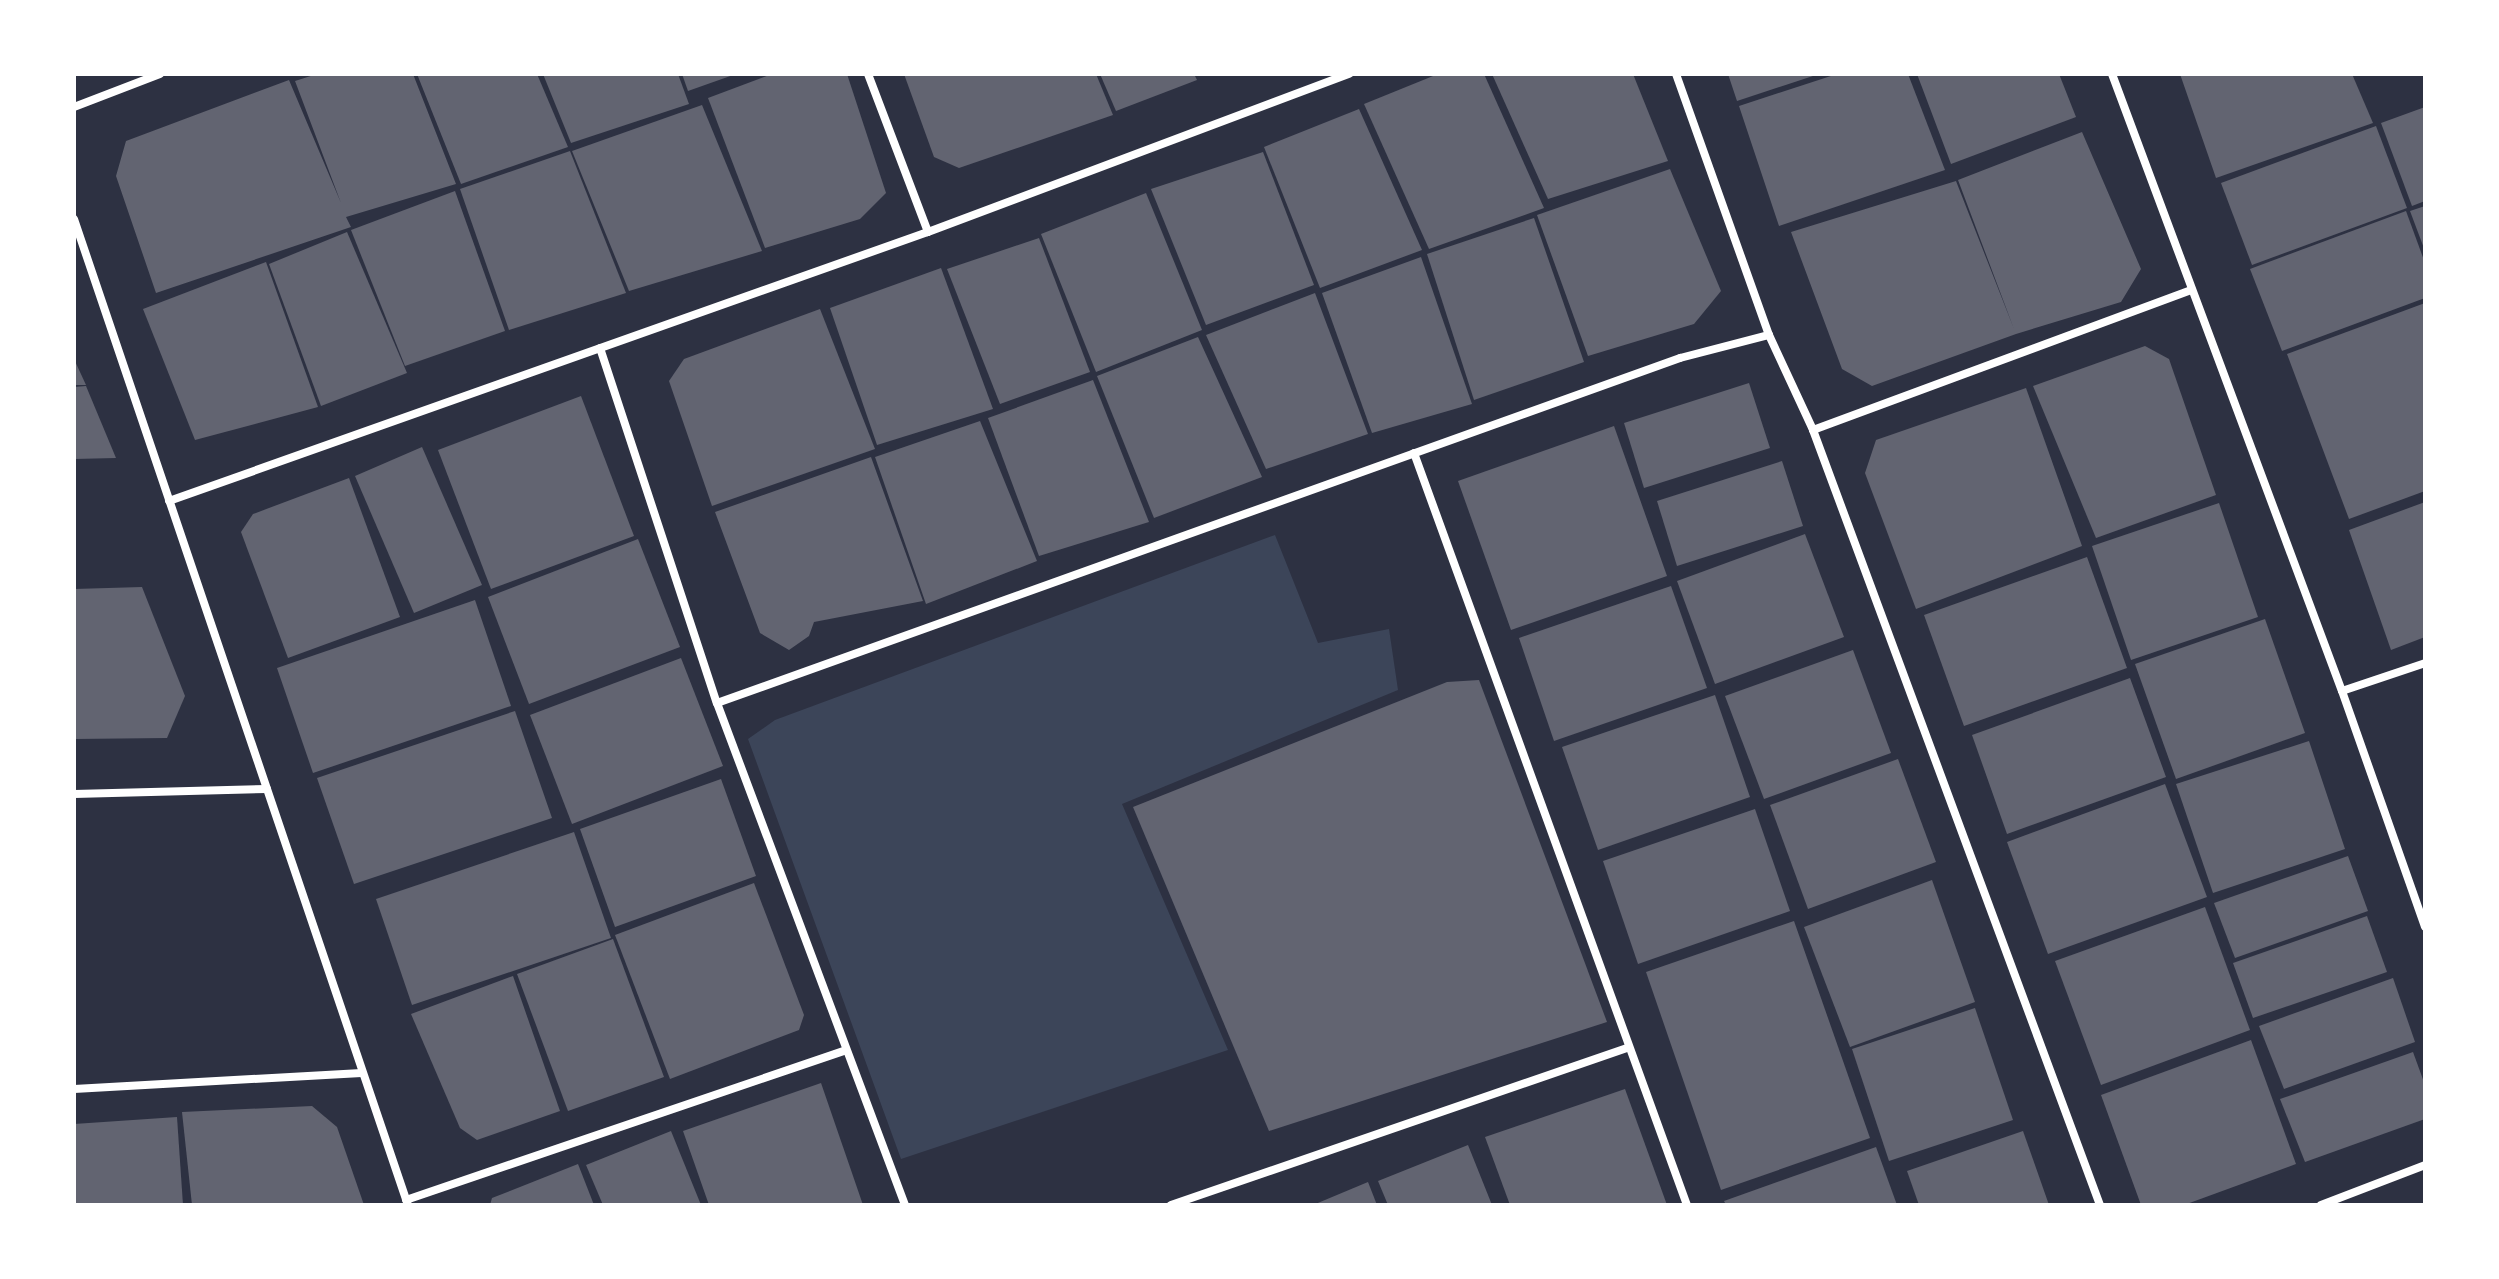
<!DOCTYPE html>
<style>
body{margin:0}
#map{position:relative;width:2499px;height:1279px;overflow:hidden;background:#2d3142;font-family:"Golos Text",sans-serif}
div>[style]{position:absolute}
.green>*{inset:0;background:#3c4559}
.building>*{inset:0;background:#626471}
.minor>*{height:8px;margin:-4px;padding:0 4px;transform-origin:4px;border-radius:4px;background:#fff}
span{translate:-50% -50%;white-space:nowrap;text-align:center;line-height:1.15;-webkit-text-stroke:6px #fff;paint-order:stroke}
.frame{position:absolute;inset:0;border:76px solid #fff;pointer-events:none}
</style>
<div id="map">
<div class="green">
<i style="clip-path:polygon(1275px 535px,1318px 643px,1389px 629px,1398px 690px,1122px 804px,1228px 1050px,901px 1159px,748px 739px,775px 720px)"></i>
</div>
<div class="building">
<i style="clip-path:polygon(317px 74px,413px 74px,456px 184px,346px 217px,351px 227px,156px 293px,116px 176px,126px 141px,289px 80px,341px 203px,295px 81px)"></i>
<i style="clip-path:polygon(417px 74px,537px 74px,568px 147px,461px 184px)"></i>
<i style="clip-path:polygon(543px 74px,678px 74px,689px 104px,571px 143px)"></i>
<i style="clip-path:polygon(682px 74px,736px 74px,688px 91px)"></i>
<i style="clip-path:polygon(772px 74px,847px 74px,886px 193px,860px 219px,765px 248px,708px 98px)"></i>
<i style="clip-path:polygon(904px 74px,1096px 74px,1113px 115px,959px 168px,934px 157px)"></i>
<i style="clip-path:polygon(1100px 74px,1194px 74px,1197px 80px,1116px 111px)"></i>
<i style="clip-path:polygon(1438px 74px,1484px 74px,1544px 208px,1429px 249px,1364px 104px)"></i>
<i style="clip-path:polygon(1492px 74px,1633px 74px,1668px 161px,1548px 199px)"></i>
<i style="clip-path:polygon(1728px 74px,1816px 74px,1816px 75px,1737px 101px)"></i>
<i style="clip-path:polygon(1837px 74px,1908px 74px,1945px 170px,1779px 226px,1739px 106px)"></i>
<i style="clip-path:polygon(1917px 74px,2059px 74px,2076px 117px,1951px 164px)"></i>
<i style="clip-path:polygon(2180px 74px,2352px 74px,2373px 123px,2216px 178px)"></i>
<i style="clip-path:polygon(702px 105px,762px 251px,629px 291px,572px 151px)"></i>
<i style="clip-path:polygon(2425px 107px,2425px 201px,2412px 206px,2381px 123px)"></i>
<i style="clip-path:polygon(1359px 109px,1422px 250px,1320px 288px,1264px 147px)"></i>
<i style="clip-path:polygon(2376px 126px,2407px 208px,2252px 265px,2221px 183px)"></i>
<i style="clip-path:polygon(2082px 132px,2141px 269px,2121px 302px,2016px 334px,1872px 386px,1842px 369px,1791px 232px,1956px 181px,2014px 329px,1958px 180px)"></i>
<i style="clip-path:polygon(570px 151px,626px 293px,509px 330px,460px 189px)"></i>
<i style="clip-path:polygon(1263px 152px,1314px 285px,1206px 325px,1151px 189px)"></i>
<i style="clip-path:polygon(1670px 169px,1721px 291px,1694px 324px,1588px 356px,1537px 215px)"></i>
<i style="clip-path:polygon(455px 191px,505px 331px,405px 366px,351px 230px)"></i>
<i style="clip-path:polygon(1146px 193px,1202px 330px,1096px 372px,1041px 234px)"></i>
<i style="clip-path:polygon(2425px 206px,2425px 251px,2410px 211px)"></i>
<i style="clip-path:polygon(2406px 211px,2425px 263px,2425px 298px,2282px 351px,2250px 269px)"></i>
<i style="clip-path:polygon(1534px 218px,1584px 362px,1474px 400px,1427px 254px)"></i>
<i style="clip-path:polygon(347px 232px,407px 373px,321px 406px,269px 264px)"></i>
<i style="clip-path:polygon(1039px 238px,1090px 372px,1000px 404px,947px 269px)"></i>
<i style="clip-path:polygon(1421px 257px,1472px 404px,1372px 433px,1322px 293px)"></i>
<i style="clip-path:polygon(266px 262px,318px 407px,195px 440px,143px 309px)"></i>
<i style="clip-path:polygon(941px 268px,993px 409px,877px 445px,830px 308px)"></i>
<i style="clip-path:polygon(1315px 293px,1368px 434px,1266px 469px,1206px 335px)"></i>
<i style="clip-path:polygon(2425px 303px,2425px 491px,2349px 519px,2287px 354px)"></i>
<i style="clip-path:polygon(820px 309px,875px 449px,712px 506px,669px 381px,684px 359px)"></i>
<i style="clip-path:polygon(1198px 337px,1262px 477px,1154px 518px,1097px 376px)"></i>
<i style="clip-path:polygon(2145px 346px,2169px 359px,2216px 495px,2096px 538px,2033px 386px)"></i>
<i style="clip-path:polygon(74px 359px,86px 385px,74px 385px)"></i>
<i style="clip-path:polygon(1093px 380px,1149px 522px,1039px 556px,988px 418px)"></i>
<i style="clip-path:polygon(1749px 383px,1770px 448px,1644px 488px,1624px 423px)"></i>
<i style="clip-path:polygon(86px 386px,116px 458px,74px 459px,74px 387px)"></i>
<i style="clip-path:polygon(2026px 388px,2082px 546px,1916px 609px,1865px 473px,1876px 440px)"></i>
<i style="clip-path:polygon(581px 396px,634px 536px,491px 589px,438px 450px)"></i>
<i style="clip-path:polygon(980px 421px,1037px 561px,926px 604px,875px 457px)"></i>
<i style="clip-path:polygon(1614px 426px,1667px 576px,1511px 630px,1458px 481px)"></i>
<i style="clip-path:polygon(422px 447px,482px 585px,414px 613px,355px 476px)"></i>
<i style="clip-path:polygon(871px 457px,923px 601px,814px 622px,809px 636px,789px 650px,760px 633px,715px 512px)"></i>
<i style="clip-path:polygon(1782px 461px,1803px 526px,1677px 566px,1657px 501px)"></i>
<i style="clip-path:polygon(349px 478px,400px 617px,288px 658px,241px 532px,253px 514px)"></i>
<i style="clip-path:polygon(2425px 502px,2425px 637px,2391px 650px,2349px 530px)"></i>
<i style="clip-path:polygon(2219px 503px,2258px 617px,2131px 660px,2092px 546px)"></i>
<i style="clip-path:polygon(1805px 534px,1844px 637px,1715px 684px,1677px 581px)"></i>
<i style="clip-path:polygon(638px 539px,680px 647px,529px 704px,488px 597px)"></i>
<i style="clip-path:polygon(2087px 557px,2127px 668px,1964px 726px,1924px 615px)"></i>
<i style="clip-path:polygon(1671px 586px,1707px 688px,1554px 741px,1519px 638px)"></i>
<i style="clip-path:polygon(142px 587px,185px 696px,167px 738px,74px 739px,74px 589px)"></i>
<i style="clip-path:polygon(475px 600px,511px 706px,313px 773px,277px 668px)"></i>
<i style="clip-path:polygon(2265px 619px,2305px 733px,2176px 779px,2135px 664px)"></i>
<i style="clip-path:polygon(1853px 650px,1891px 753px,1764px 799px,1725px 696px)"></i>
<i style="clip-path:polygon(681px 658px,723px 766px,572px 824px,530px 715px)"></i>
<i style="clip-path:polygon(2130px 678px,2166px 777px,2007px 834px,1972px 735px)"></i>
<i style="clip-path:polygon(1479px 680px,1607px 1022px,1269px 1131px,1133px 807px,1447px 682px)"></i>
<i style="clip-path:polygon(1715px 695px,1750px 797px,1598px 850px,1562px 747px)"></i>
<i style="clip-path:polygon(515px 711px,552px 818px,354px 884px,317px 778px)"></i>
<i style="clip-path:polygon(2309px 741px,2345px 849px,2213px 893px,2176px 784px)"></i>
<i style="clip-path:polygon(1898px 759px,1936px 862px,1808px 909px,1770px 805px)"></i>
<i style="clip-path:polygon(721px 779px,756px 876px,615px 927px,580px 829px)"></i>
<i style="clip-path:polygon(2165px 784px,2207px 897px,2048px 954px,2007px 842px)"></i>
<i style="clip-path:polygon(1755px 809px,1790px 911px,1638px 964px,1603px 861px)"></i>
<i style="clip-path:polygon(574px 832px,611px 938px,412px 1005px,376px 899px)"></i>
<i style="clip-path:polygon(2348px 856px,2368px 911px,2235px 958px,2214px 903px)"></i>
<i style="clip-path:polygon(1932px 880px,1975px 1002px,1850px 1047px,1804px 927px)"></i>
<i style="clip-path:polygon(754px 883px,804px 1015px,799px 1030px,670px 1079px,615px 935px)"></i>
<i style="clip-path:polygon(2205px 907px,2250px 1030px,2101px 1085px,2055px 961px)"></i>
<i style="clip-path:polygon(2367px 916px,2387px 972px,2253px 1018px,2233px 963px)"></i>
<i style="clip-path:polygon(1794px 921px,1870px 1138px,1721px 1190px,1646px 972px)"></i>
<i style="clip-path:polygon(613px 939px,664px 1077px,568px 1111px,517px 974px)"></i>
<i style="clip-path:polygon(513px 976px,560px 1111px,477px 1140px,460px 1128px,411px 1014px)"></i>
<i style="clip-path:polygon(2393px 978px,2415px 1042px,2284px 1089px,2259px 1026px)"></i>
<i style="clip-path:polygon(1975px 1008px,2013px 1120px,1889px 1161px,1852px 1049px)"></i>
<i style="clip-path:polygon(2251px 1040px,2296px 1164px,2184px 1205px,2141px 1205px,2101px 1095px)"></i>
<i style="clip-path:polygon(2413px 1052px,2425px 1085px,2425px 1119px,2305px 1162px,2280px 1099px)"></i>
<i style="clip-path:polygon(821px 1083px,863px 1205px,709px 1205px,683px 1131px)"></i>
<i style="clip-path:polygon(1625px 1089px,1667px 1205px,1510px 1205px,1485px 1137px)"></i>
<i style="clip-path:polygon(312px 1106px,337px 1127px,364px 1205px,192px 1205px,182px 1112px)"></i>
<i style="clip-path:polygon(177px 1117px,183px 1205px,74px 1205px,74px 1124px)"></i>
<i style="clip-path:polygon(671px 1131px,701px 1205px,603px 1205px,586px 1165px)"></i>
<i style="clip-path:polygon(2023px 1131px,2049px 1205px,1919px 1205px,1907px 1171px)"></i>
<i style="clip-path:polygon(1468px 1145px,1492px 1205px,1388px 1205px,1378px 1181px)"></i>
<i style="clip-path:polygon(1876px 1147px,1897px 1205px,1726px 1205px,1724px 1201px)"></i>
<i style="clip-path:polygon(578px 1164px,594px 1205px,490px 1205px,492px 1198px)"></i>
<i style="clip-path:polygon(1368px 1182px,1377px 1205px,1313px 1205px)"></i>
</div>
<div class="minor">
<i style="left:868px;top:74px;width:169px;rotate:69.2deg"></i>
<i style="left:1676px;top:74px;width:277px;rotate:70.4deg"></i>
<i style="left:1769px;top:335px;width:105px;rotate:65.1deg"></i>
<i style="left:1813px;top:430px;width:826px;rotate:69.68deg"></i>
<i style="left:2112px;top:74px;width:658px;rotate:69.56deg"></i>
<i style="left:2342px;top:691px;width:250px;rotate:70.6deg"></i>
<i style="left:74px;top:107px;width:92px;rotate:-21deg"></i>
<i style="left:74px;top:219px;width:1041px;rotate:71.29deg"></i>
<i style="left:600px;top:348px;width:374px;rotate:71.8deg"></i>
<i style="left:717px;top:703px;width:536px;rotate:69.47deg"></i>
<i style="left:1813px;top:430px;width:404px;rotate:-20.3deg"></i>
<i style="left:1414px;top:453px;width:800px;rotate:70.05deg"></i>
<i style="left:169px;top:501px;width:805px;rotate:-19.52deg"></i>
<i style="left:928px;top:232px;width:450px;rotate:-20.6deg"></i>
<i style="left:2342px;top:691px;width:88px;rotate:-18.6deg"></i>
<i style="left:717px;top:703px;width:1023px;rotate:-19.71deg"></i>
<i style="left:1680px;top:358px;width:92px;rotate:-14.5deg"></i>
<i style="left:74px;top:794px;width:193px;rotate:-1.5deg"></i>
<i style="left:74px;top:1089px;width:288px;rotate:-3.2deg"></i>
<i style="left:406px;top:1200px;width:465px;rotate:-18.8deg"></i>
<i style="left:1171px;top:1205px;width:483px;rotate:-19deg"></i>
<i style="left:2321px;top:1205px;width:111px;rotate:-21deg"></i>
</div>
<div class="frame"></div>
</div>
